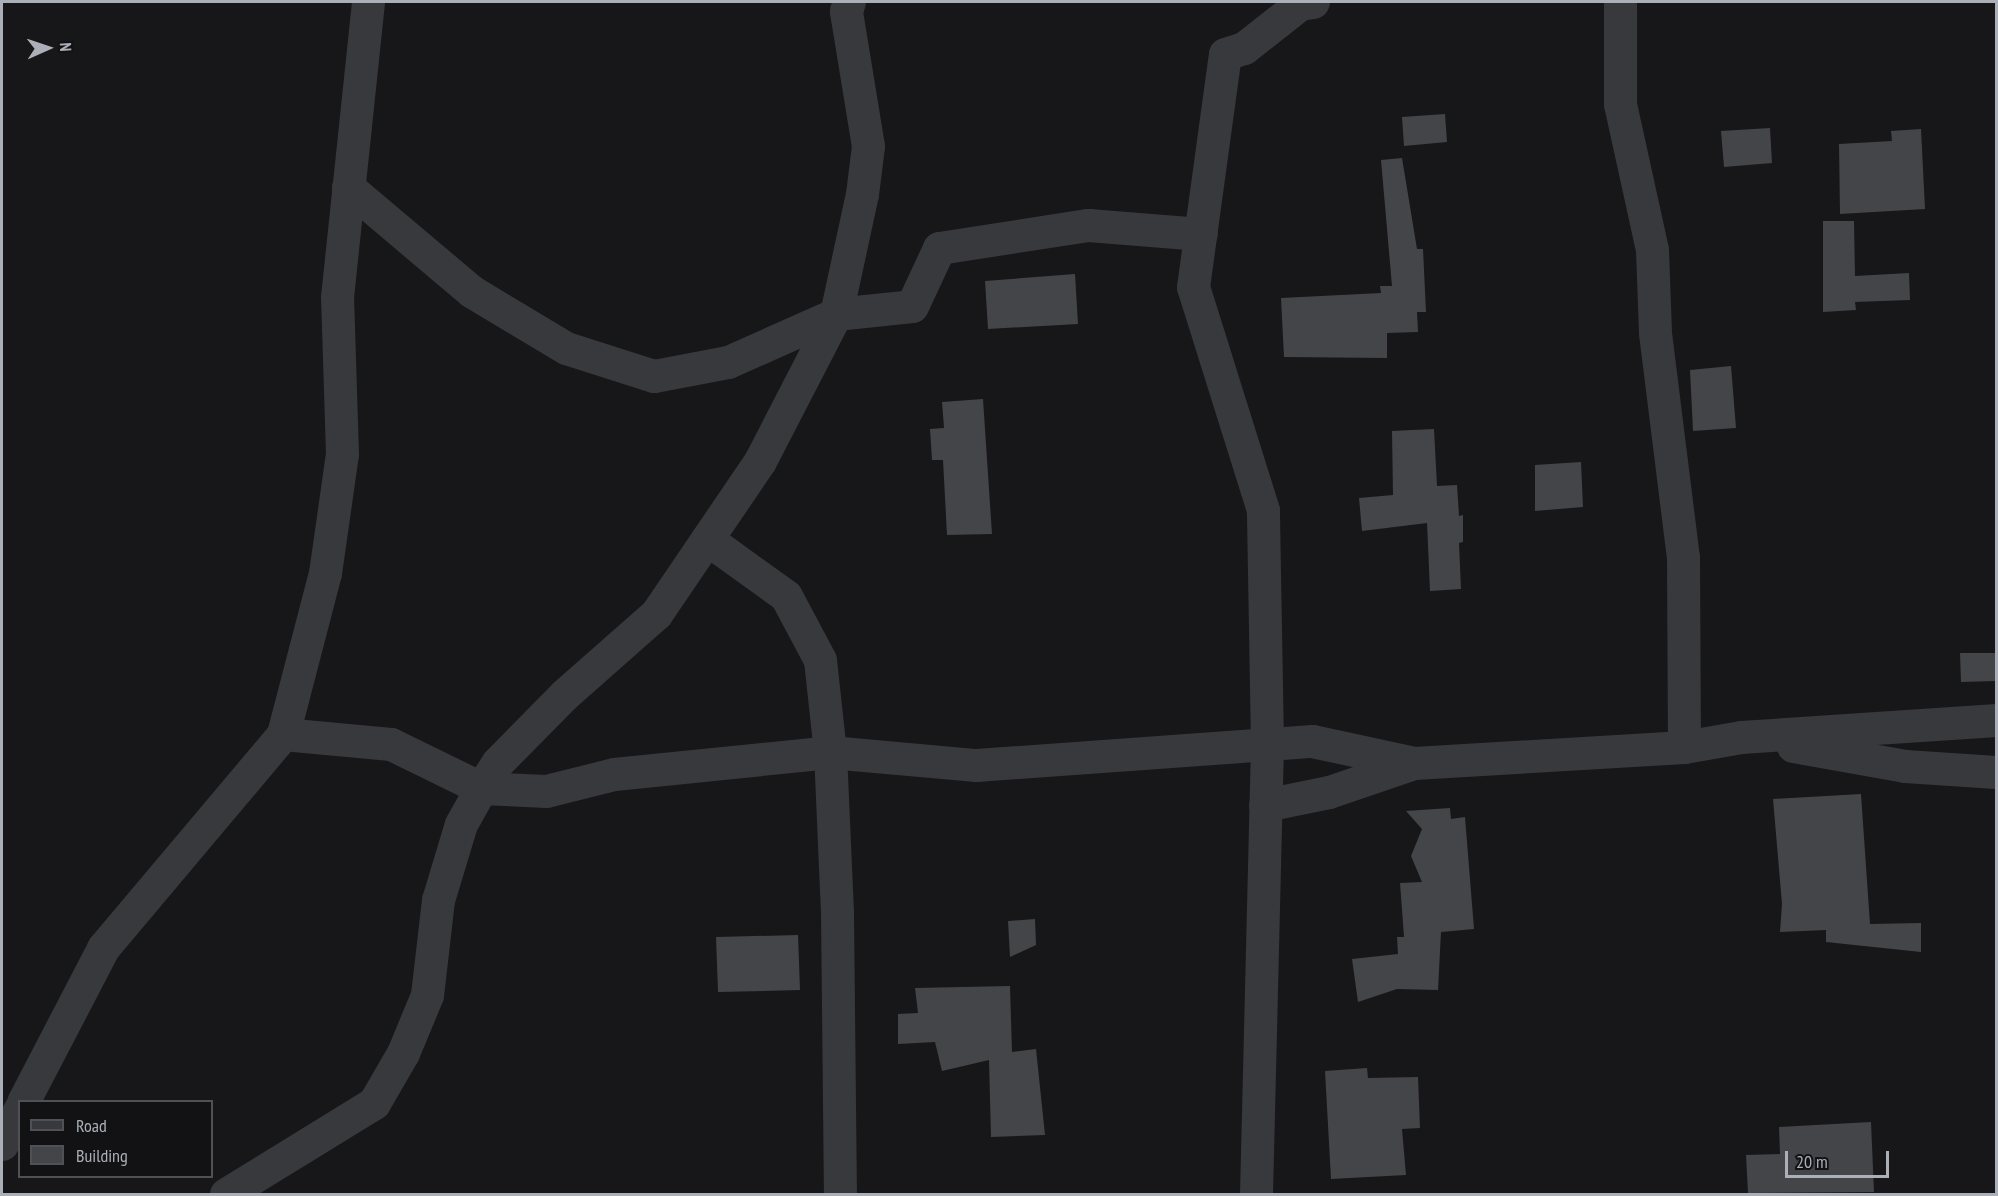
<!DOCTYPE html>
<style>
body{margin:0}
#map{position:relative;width:1998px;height:1196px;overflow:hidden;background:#171719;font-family:"PT Sans Narrow",sans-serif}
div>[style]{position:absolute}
.building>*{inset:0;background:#444548}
.street>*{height:33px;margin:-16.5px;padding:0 16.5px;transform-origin:16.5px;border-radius:16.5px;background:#38393d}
span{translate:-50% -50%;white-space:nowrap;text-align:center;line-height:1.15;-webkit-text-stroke:4.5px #121214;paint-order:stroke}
.frame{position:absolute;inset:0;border:3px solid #aaafb8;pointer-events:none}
.legend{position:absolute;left:18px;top:1100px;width:195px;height:78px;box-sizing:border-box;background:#121214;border:2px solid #4f5156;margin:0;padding:8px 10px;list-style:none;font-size:18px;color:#aaafb8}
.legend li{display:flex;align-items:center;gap:12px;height:30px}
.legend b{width:30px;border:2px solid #4f5156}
.north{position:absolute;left:18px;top:18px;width:60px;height:60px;-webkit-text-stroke:4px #121214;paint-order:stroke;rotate:87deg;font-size:16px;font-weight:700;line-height:24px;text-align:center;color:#aaafb8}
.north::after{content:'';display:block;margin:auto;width:21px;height:27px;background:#aaafb8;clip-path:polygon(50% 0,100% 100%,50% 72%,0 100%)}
.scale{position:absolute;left:1785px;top:1151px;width:104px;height:27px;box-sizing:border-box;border:3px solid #aaafb8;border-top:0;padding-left:8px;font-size:18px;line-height:21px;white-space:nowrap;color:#aaafb8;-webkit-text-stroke:4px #121214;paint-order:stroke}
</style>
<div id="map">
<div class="building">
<i style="clip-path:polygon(1445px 114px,1447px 142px,1404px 146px,1402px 117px)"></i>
<i style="clip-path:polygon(1770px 128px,1772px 163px,1724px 167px,1721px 131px)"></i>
<i style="clip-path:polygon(1921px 129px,1925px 209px,1840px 214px,1839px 144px,1892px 141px,1891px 131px)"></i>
<i style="clip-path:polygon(1402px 158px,1417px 249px,1423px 249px,1426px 312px,1417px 312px,1418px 332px,1387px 333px,1387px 358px,1284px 357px,1281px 298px,1381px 293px,1380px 286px,1392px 286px,1381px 160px)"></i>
<i style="clip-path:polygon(1823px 221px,1854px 221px,1855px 276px,1909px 273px,1910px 300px,1855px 302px,1856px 310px,1823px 312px)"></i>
<i style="clip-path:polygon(1075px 274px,1078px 324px,988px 329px,985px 281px)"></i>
<i style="clip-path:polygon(1731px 366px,1736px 428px,1693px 431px,1690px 370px)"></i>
<i style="clip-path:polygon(983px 399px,992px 534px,947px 535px,943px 460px,932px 460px,930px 429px,944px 428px,942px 402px)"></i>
<i style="clip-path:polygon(1434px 429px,1437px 486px,1457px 485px,1459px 516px,1463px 515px,1463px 542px,1459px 543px,1461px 589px,1430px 591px,1427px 523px,1362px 531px,1359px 498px,1393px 495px,1392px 431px)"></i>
<i style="clip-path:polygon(1581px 462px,1583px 507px,1535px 511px,1535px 465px)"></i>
<i style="clip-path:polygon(1960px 653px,1996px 653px,1996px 681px,1961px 682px)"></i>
<i style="clip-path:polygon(1861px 794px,1870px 924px,1921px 923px,1921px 952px,1826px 942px,1826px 930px,1780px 932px,1782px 904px,1773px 799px)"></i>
<i style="clip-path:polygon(1450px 808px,1451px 819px,1465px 817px,1474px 929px,1441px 932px,1438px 990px,1397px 989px,1358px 1002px,1352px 959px,1398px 954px,1397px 937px,1404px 937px,1400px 883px,1422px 882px,1411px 856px,1422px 829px,1406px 811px)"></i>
<i style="clip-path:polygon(1035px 919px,1036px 945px,1010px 957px,1008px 921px)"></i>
<i style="clip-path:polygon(798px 935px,800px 990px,718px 992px,716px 937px)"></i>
<i style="clip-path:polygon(1010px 986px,1012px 1052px,1036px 1049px,1045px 1135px,991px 1137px,989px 1060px,942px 1071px,935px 1042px,898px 1044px,898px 1014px,918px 1013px,915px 988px)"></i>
<i style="clip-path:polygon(1367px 1068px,1368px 1078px,1418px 1077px,1420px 1128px,1402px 1129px,1406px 1175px,1331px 1179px,1325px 1071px)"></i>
<i style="clip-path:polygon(1871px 1122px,1874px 1192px,1748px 1193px,1746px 1155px,1780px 1154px,1779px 1127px)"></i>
</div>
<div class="street">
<i style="left:1620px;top:2px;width:102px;rotate:90deg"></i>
<i style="left:1620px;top:104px;width:149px;rotate:77.6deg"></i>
<i style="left:1652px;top:250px;width:83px;rotate:87.9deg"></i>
<i style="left:1655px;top:333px;width:226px;rotate:82.9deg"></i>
<i style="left:1683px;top:557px;width:190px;rotate:89.7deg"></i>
<i style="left:348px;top:187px;width:161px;rotate:40.2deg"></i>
<i style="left:471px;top:291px;width:111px;rotate:31deg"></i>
<i style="left:566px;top:348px;width:92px;rotate:17.7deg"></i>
<i style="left:654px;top:376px;width:75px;rotate:-10.7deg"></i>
<i style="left:728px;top:362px;width:118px;rotate:-24deg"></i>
<i style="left:836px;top:314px;width:76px;rotate:-6deg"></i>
<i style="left:912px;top:306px;width:64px;rotate:-65deg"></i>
<i style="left:939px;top:248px;width:151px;rotate:-8.8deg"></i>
<i style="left:1088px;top:225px;width:113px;rotate:4.6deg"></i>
<i style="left:707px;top:539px;width:97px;rotate:35.8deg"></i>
<i style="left:786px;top:596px;width:72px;rotate:62deg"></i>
<i style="left:820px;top:660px;width:93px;rotate:83.8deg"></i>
<i style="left:830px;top:752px;width:160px;rotate:87.5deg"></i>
<i style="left:837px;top:912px;width:282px;rotate:89.4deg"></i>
<i style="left:283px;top:734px;width:108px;rotate:5.3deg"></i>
<i style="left:391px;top:744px;width:100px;rotate:26.1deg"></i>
<i style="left:481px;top:788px;width:65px;rotate:2.6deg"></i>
<i style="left:546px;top:791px;width:70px;rotate:-14deg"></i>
<i style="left:614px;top:774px;width:217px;rotate:-5.8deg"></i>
<i style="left:830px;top:752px;width:147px;rotate:5.1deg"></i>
<i style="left:976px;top:765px;width:337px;rotate:-4.1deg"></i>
<i style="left:1312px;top:741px;width:104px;rotate:12.2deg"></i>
<i style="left:1793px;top:746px;width:114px;rotate:10.1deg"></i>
<i style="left:1905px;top:766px;width:91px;rotate:3.8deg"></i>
<i style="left:1265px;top:805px;width:65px;rotate:-11.5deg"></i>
<i style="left:1329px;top:792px;width:90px;rotate:-18.8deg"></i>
<i style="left:1414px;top:763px;width:270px;rotate:-3.4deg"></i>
<i style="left:1684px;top:747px;width:58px;rotate:-10deg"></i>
<i style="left:1741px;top:737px;width:256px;rotate:-3.8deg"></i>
<i style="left:23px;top:1102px;width:174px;rotate:-62.5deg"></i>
<i style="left:103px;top:948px;width:280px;rotate:-49.9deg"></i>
<i style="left:283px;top:734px;width:166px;rotate:-75.4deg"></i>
<i style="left:325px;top:573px;width:120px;rotate:-81.9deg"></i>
<i style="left:342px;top:454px;width:157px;rotate:-91.8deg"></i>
<i style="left:337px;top:297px;width:297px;rotate:-84deg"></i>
<i style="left:2px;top:1144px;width:39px;rotate:-63deg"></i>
<i style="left:226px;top:1194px;width:174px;rotate:-31.6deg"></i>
<i style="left:374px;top:1103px;width:58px;rotate:-59.9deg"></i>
<i style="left:403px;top:1053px;width:63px;rotate:-67.5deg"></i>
<i style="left:427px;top:995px;width:96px;rotate:-83.4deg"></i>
<i style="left:438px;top:900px;width:79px;rotate:-73.2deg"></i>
<i style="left:461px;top:824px;width:41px;rotate:-60.9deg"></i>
<i style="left:481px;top:788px;width:31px;rotate:-57deg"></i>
<i style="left:498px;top:762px;width:94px;rotate:-45.4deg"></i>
<i style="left:564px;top:695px;width:123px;rotate:-41.4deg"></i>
<i style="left:656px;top:614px;width:185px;rotate:-55.8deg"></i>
<i style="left:760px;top:461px;width:165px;rotate:-62.7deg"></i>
<i style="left:836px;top:314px;width:123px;rotate:-77.8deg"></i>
<i style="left:862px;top:194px;width:48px;rotate:-82.9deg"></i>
<i style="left:868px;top:146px;width:137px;rotate:-99.3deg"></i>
<i style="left:846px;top:11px;width:9px;rotate:-72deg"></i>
<i style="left:1256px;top:1194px;width:450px;rotate:-88.6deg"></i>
<i style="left:1267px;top:744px;width:234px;rotate:-91deg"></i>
<i style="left:1263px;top:510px;width:234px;rotate:-107.4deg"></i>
<i style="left:1193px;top:287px;width:235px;rotate:-82.2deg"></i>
<i style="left:1225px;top:54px;width:20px;rotate:-18deg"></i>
<i style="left:1244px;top:48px;width:71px;rotate:-38.2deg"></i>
<i style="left:1300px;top:4px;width:13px;rotate:-9deg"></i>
</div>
<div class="frame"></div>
<ul class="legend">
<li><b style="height:8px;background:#38393d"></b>Road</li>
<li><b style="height:16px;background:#444548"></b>Building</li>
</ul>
<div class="north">N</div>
<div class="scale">20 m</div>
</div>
